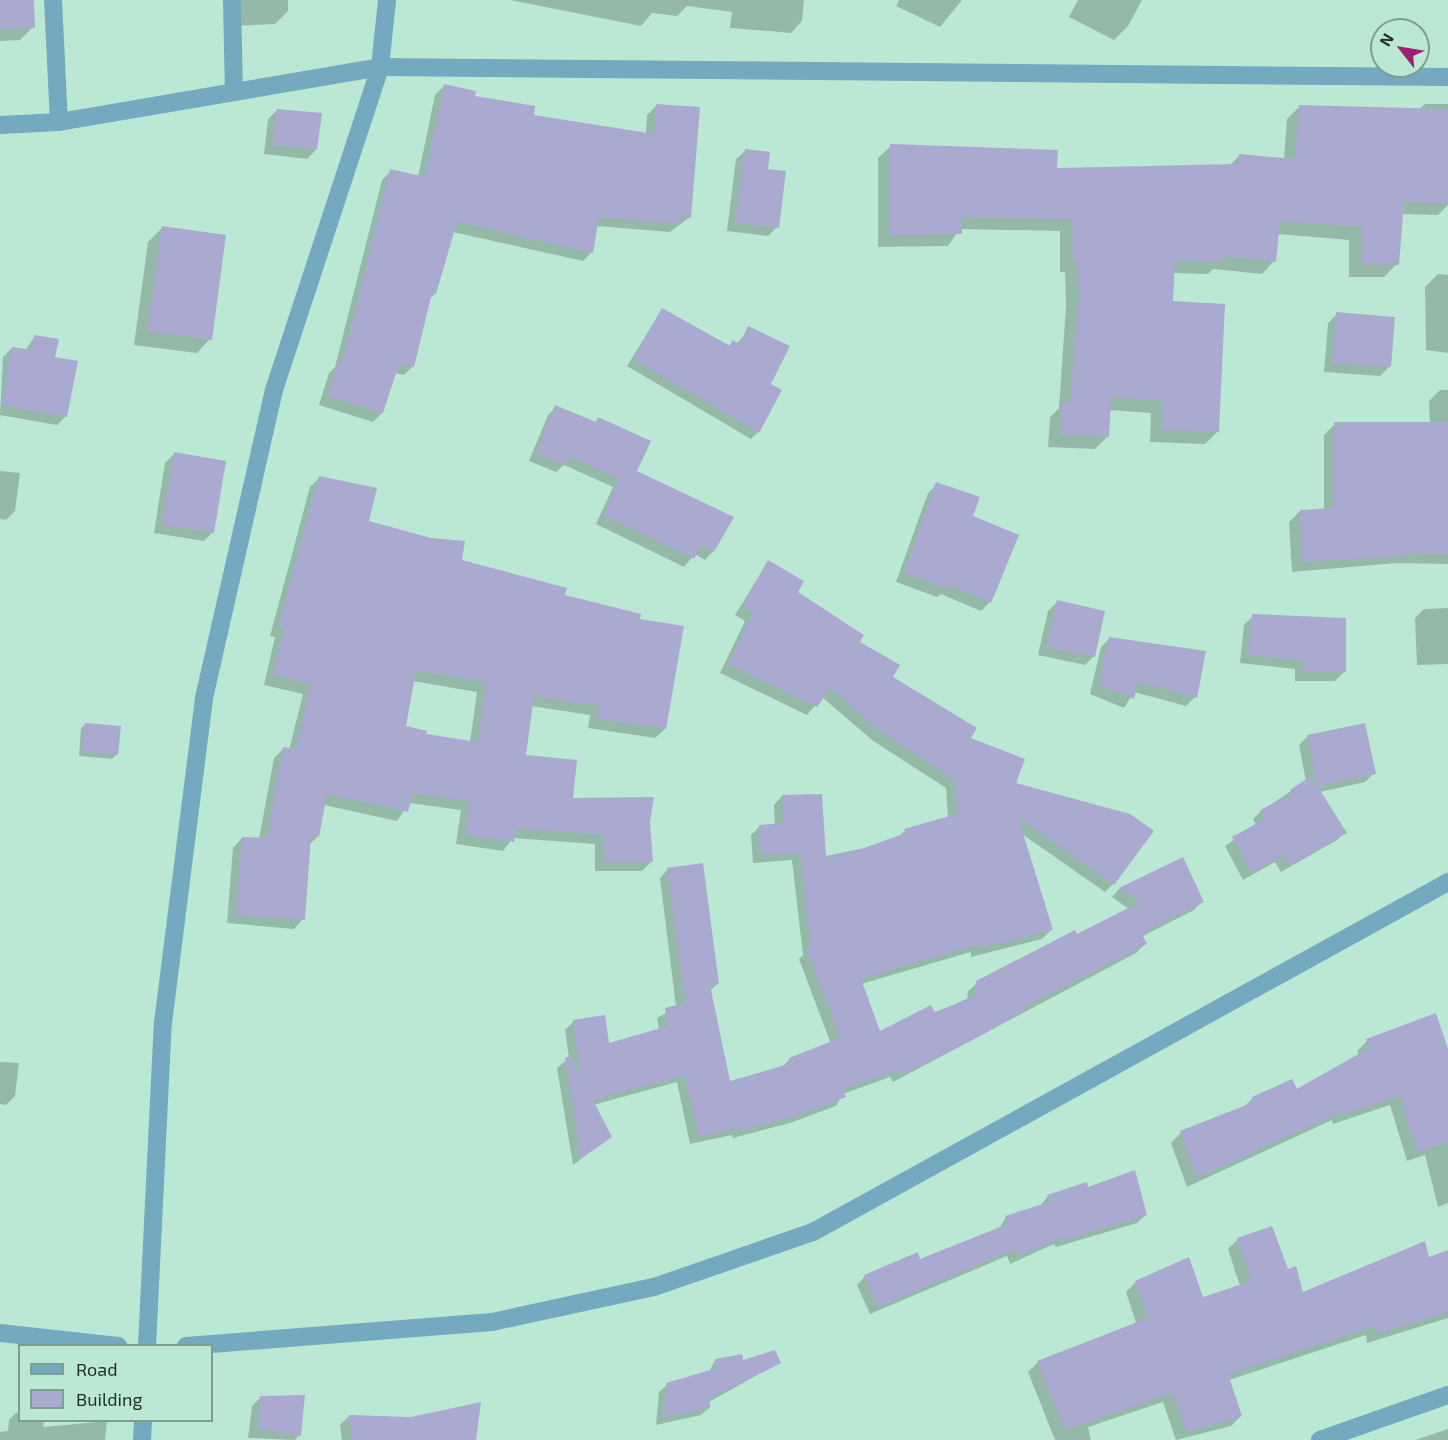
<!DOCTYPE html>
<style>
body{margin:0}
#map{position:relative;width:1448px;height:1440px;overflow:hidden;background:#bbe8d4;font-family:"Exo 2",sans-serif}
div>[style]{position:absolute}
.shadow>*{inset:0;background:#0003}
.building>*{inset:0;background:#aaa9cf}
.minor>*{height:18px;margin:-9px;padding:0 9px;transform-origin:9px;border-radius:9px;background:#74a9bf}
span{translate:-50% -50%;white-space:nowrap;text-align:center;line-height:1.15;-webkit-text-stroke:6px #bbe8d4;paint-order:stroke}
.legend{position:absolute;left:18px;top:1344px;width:195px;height:78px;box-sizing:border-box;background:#bbe8d4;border:2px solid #7c9e8f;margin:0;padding:8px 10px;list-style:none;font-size:18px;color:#1d2f27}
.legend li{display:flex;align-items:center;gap:12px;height:30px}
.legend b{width:30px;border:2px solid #7c9e8f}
.north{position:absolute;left:1370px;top:18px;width:60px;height:60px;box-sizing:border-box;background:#bbe8d4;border:2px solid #7c9e8f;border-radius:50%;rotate:301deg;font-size:16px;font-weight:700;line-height:24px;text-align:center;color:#1d2f27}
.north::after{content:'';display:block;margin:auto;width:21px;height:27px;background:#9f1f73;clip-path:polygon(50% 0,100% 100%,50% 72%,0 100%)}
</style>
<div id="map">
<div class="shadow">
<i style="clip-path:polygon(0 0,32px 0,33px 27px,20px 40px,0 41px)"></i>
<i style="clip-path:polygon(233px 0,288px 0,288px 11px,275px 24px,234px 26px)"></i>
<i style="clip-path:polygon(510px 0,804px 0,802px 21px,791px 33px,730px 28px,732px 12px,687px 6px,677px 16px,652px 13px,641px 26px)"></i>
<i style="clip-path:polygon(899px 0,962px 0,940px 27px,896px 6px)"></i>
<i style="clip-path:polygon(1078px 0,1142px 0,1128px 26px,1114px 40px,1069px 17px)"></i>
<i style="clip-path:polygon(444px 86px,532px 116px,646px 135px,647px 115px,656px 106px,690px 217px,670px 232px,596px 226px,592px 252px,583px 261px,453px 232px,435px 294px,429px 299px,413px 366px,404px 375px,394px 373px,382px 413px,373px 422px,319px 405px,329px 373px,335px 367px,382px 180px,391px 171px,418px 177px,435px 95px)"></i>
<i style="clip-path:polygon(1425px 104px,1448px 104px,1448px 205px,1438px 215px,1401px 214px,1397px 264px,1384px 277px,1349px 277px,1349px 240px,1277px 234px,1274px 261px,1262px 274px,1213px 269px,1208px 274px,1173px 273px,1172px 302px,1218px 431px,1205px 444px,1150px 442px,1151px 413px,1109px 410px,1108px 436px,1095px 449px,1048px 447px,1050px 417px,1059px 408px,1066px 306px,1065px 272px,1060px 272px,1060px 231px,960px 229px,948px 246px,878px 247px,878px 158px,891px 146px,1056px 169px,1229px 166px,1240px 155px,1284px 159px,1287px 119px,1300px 106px,1418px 110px)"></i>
<i style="clip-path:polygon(277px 110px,316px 150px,307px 159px,264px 154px,268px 119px)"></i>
<i style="clip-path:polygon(746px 150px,767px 170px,777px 227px,768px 236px,727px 231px,736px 159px)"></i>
<i style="clip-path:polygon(162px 228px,210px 339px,197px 353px,134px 345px,148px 242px)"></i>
<i style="clip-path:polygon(1438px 274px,1448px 275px,1448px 353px,1426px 350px,1425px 287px)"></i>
<i style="clip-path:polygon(662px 309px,728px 347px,733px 342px,737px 344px,749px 328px,769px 385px,758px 432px,751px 439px,627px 366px)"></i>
<i style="clip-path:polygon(1337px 314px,1389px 367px,1380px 376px,1324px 372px,1328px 323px)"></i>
<i style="clip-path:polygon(35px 336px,54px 358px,66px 416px,57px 425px,0 415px,3px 357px,12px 348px,25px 351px)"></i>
<i style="clip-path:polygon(1440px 390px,1448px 390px,1448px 564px,1397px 563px,1292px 572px,1289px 522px,1300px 511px,1324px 510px,1324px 435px,1335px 424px,1430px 423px,1429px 401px)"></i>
<i style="clip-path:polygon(556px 407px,595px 423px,599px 419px,635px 472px,713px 551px,705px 560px,695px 554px,684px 567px,596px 524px,613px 487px,564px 465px,556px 472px,529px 461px,548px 415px)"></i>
<i style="clip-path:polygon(174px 454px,213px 532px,204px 541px,154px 533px,165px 463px)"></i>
<i style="clip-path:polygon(0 471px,20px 473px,15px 511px,6px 520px,0 519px)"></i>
<i style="clip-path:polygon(evenodd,320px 477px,368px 522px,460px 561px,638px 620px,665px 729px,655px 738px,588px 728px,590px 715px,531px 706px,524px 756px,572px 799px,649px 822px,652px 861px,642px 871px,595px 871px,595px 844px,513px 838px,503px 851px,456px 844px,461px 810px,409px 803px,397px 821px,324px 805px,318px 836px,309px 845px,303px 919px,294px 929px,227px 923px,233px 848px,242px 838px,259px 839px,274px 758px,283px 749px,289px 750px,303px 694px,264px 685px,275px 637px,270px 636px,310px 487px,320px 477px,413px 681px,477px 692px,470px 742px,424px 735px,404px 727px,413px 681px)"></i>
<i style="clip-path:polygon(937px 484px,971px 517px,990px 602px,981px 611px,941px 594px,937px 597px,896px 582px,928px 493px)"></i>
<i style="clip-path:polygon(768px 562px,796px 592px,858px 642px,891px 678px,969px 739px,1113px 884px,1105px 892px,1022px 834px,1051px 930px,1042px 939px,971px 957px,971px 952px,861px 984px,879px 1033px,967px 1000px,968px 991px,977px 983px,1129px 909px,1112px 897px,1119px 889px,1182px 859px,1202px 901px,1194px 910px,1141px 937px,1145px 944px,1136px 953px,893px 1082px,890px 1077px,843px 1094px,836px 1106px,790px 1123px,733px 1138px,732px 1135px,690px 1144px,677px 1082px,593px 1105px,610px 1137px,573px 1165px,557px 1068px,569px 1058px,565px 1030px,573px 1022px,603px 1017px,607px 1045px,659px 1030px,657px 1018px,676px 1007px,660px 878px,668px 869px,717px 984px,710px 991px,729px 1083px,781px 1068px,790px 1059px,831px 1044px,799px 959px,803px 955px,792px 860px,753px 863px,751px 835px,760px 826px,775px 825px,774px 805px,782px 796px,824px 857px,864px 850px,898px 837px,905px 831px,948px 818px,946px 788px,872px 740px,822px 697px,807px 715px,720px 673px,745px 621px,735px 615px)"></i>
<i style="clip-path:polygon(1057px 602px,1094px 656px,1085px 665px,1038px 655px,1048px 611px)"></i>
<i style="clip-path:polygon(1448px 608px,1448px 664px,1417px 665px,1415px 618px,1424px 609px)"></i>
<i style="clip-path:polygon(1253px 616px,1344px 672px,1335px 681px,1295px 681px,1295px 669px,1240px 663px,1244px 625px)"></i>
<i style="clip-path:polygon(1110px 638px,1195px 697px,1186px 706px,1134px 692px,1124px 708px,1090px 694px,1101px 647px)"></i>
<i style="clip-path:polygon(86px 724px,116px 755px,112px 759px,79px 756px,81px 728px)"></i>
<i style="clip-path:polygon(1308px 736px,1374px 773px,1365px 782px,1320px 792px,1345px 832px,1337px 840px,1281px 872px,1275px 862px,1243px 880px,1225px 846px,1256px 825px,1253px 819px,1261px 811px,1306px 781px,1299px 745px)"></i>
<i style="clip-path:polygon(1367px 1041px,1448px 1054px,1448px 1203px,1438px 1207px,1425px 1155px,1407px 1161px,1390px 1105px,1333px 1124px,1332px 1120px,1187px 1187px,1171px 1143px,1181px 1133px,1243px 1108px,1253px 1098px,1296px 1091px,1359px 1056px,1357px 1051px)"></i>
<i style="clip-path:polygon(0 1062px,19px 1063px,15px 1096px,6px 1105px,0 1104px)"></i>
<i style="clip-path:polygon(1087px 1189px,1146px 1215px,1137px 1223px,1056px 1247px,1054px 1244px,1010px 1264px,1007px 1256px,870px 1314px,857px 1285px,865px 1276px,919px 1261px,999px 1229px,1006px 1217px,1040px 1206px,1048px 1196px)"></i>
<i style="clip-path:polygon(1238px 1239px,1288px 1270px,1302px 1294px,1448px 1252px,1448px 1318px,1367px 1343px,1366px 1335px,1229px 1380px,1241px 1416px,1231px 1426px,1176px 1440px,1163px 1402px,1088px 1427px,1091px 1440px,1055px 1440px,1028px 1372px,1038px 1362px,1136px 1323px,1126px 1292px,1136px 1282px,1202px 1299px,1240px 1286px,1228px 1249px)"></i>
<i style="clip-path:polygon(741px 1356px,742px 1362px,779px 1363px,709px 1402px,709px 1408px,701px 1415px,656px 1425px,659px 1392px,667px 1385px,709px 1372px,715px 1360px)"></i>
<i style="clip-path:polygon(261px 1397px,299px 1435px,295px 1440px,248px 1438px,252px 1406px)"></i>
<i style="clip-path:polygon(17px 1412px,20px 1420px,44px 1420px,43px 1427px,107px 1421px,105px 1440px,0 1440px,0 1432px,8px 1431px,9px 1420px)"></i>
<i style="clip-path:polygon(349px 1416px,475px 1440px,342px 1440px,340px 1425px)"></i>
<i style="clip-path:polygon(1448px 1429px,1448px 1440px,1415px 1440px)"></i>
</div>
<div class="building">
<i style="clip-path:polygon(0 0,34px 0,35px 28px,0 29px)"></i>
<i style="clip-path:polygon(444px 84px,476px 91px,475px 96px,535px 106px,534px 115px,654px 134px,656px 104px,700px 107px,691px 218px,681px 216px,680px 224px,599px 217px,593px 253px,457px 222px,436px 294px,432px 293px,414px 367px,399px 364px,383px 413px,327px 396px,338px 362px,342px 364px,390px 169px,425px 177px)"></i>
<i style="clip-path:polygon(1299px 105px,1448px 109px,1448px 203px,1404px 202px,1399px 265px,1361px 264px,1362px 227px,1280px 221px,1276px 262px,1223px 256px,1223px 262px,1175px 261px,1173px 301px,1225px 304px,1219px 432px,1162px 430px,1163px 401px,1111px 397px,1109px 437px,1060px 435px,1062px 403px,1070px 403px,1079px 292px,1077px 260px,1073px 260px,1072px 219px,962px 217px,962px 234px,890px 235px,890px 144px,1058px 150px,1057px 168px,1238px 164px,1239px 154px,1295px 159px)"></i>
<i style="clip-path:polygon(277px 109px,322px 113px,317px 150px,272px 145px)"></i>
<i style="clip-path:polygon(745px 149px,770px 152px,768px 169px,786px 171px,779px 228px,735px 223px)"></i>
<i style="clip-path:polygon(162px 226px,226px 235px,212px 340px,147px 331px)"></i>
<i style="clip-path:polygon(662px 308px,730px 346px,732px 340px,740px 344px,748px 326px,790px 346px,771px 384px,782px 390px,759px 433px,633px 359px)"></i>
<i style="clip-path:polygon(1336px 312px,1395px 317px,1391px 367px,1332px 363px)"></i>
<i style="clip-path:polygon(34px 335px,59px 339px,55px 357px,78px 361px,67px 417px,1px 405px,12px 347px,31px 350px)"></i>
<i style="clip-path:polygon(555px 405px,596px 422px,598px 417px,651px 441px,637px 471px,734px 517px,714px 552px,701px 546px,694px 559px,603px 515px,620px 479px,569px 456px,566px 465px,536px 453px)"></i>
<i style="clip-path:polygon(1334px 422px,1448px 422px,1448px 554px,1406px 553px,1406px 556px,1302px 562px,1300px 510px,1334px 508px)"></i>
<i style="clip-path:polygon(174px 452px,226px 461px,214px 533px,162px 525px)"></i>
<i style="clip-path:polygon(evenodd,319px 476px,377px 488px,369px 521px,431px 538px,465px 541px,462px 560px,567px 588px,565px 595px,641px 614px,640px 619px,684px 626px,666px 729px,597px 719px,599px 706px,534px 696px,526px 755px,577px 760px,573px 798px,654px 797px,650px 822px,653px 862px,603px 862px,603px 835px,516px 828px,514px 842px,465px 835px,469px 801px,413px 793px,408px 812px,327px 794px,319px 837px,311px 835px,305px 920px,235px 915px,242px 837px,267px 838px,283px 747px,296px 749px,311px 684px,272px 675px,284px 628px,278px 626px,319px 476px,416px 671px,486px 682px,478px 742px,426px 734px,427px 731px,406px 726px,416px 671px)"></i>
<i style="clip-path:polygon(936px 482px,980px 497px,973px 516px,1019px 535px,991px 603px,949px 585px,948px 589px,904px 573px)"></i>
<i style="clip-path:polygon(768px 560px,804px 581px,798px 592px,864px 635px,860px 642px,900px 665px,893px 677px,977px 728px,971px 738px,1025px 759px,1016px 783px,1130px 814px,1154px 831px,1114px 885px,1018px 817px,1053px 930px,978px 949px,979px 944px,861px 979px,880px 1031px,931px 1005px,935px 1013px,975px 995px,976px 981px,1075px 930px,1077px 934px,1140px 902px,1119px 888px,1183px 857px,1204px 902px,1142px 934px,1147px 944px,1026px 1006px,1027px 1009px,982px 1035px,901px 1075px,899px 1070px,843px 1089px,846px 1097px,800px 1115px,741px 1131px,741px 1127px,699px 1137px,685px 1075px,593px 1100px,612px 1137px,581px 1159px,565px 1058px,570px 1056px,581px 1077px,573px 1020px,605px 1015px,609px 1043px,668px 1026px,665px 1008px,685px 1003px,667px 868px,703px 863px,719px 984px,710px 985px,730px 1081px,792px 1063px,789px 1058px,840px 1038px,806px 949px,811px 947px,800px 853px,761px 855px,759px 825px,783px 823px,782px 795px,822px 794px,826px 856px,864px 848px,906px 833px,904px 829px,957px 814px,954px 780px,877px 729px,830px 688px,817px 707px,728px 664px,753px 612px,742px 606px)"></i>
<i style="clip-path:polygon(1057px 600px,1105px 611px,1095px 657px,1046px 647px)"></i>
<i style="clip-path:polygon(1252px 614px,1346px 618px,1346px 672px,1304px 672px,1304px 661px,1248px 655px)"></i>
<i style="clip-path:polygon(1109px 637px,1206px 651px,1197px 698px,1138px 682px,1134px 699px,1098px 685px)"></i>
<i style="clip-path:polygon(85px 723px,121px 726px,118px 755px,82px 752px)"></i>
<i style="clip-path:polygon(1365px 723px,1376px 774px,1318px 786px,1307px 735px)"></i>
<i style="clip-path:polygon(1311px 776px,1347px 833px,1289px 866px,1284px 855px,1252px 873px,1232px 837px,1265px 819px,1260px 810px,1292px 794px,1290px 790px)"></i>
<i style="clip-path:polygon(1436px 1013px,1448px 1049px,1448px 1142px,1417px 1152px,1400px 1096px,1343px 1115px,1342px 1111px,1197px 1178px,1180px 1131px,1254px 1102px,1252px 1097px,1292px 1079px,1297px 1089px,1369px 1048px,1366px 1039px)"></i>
<i style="clip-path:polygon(1135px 1170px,1147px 1215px,1064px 1240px,1063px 1237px,1018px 1257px,1016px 1249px,878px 1307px,864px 1275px,918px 1252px,920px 1259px,1008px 1224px,1005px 1216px,1050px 1202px,1047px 1195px,1087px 1182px,1088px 1187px)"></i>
<i style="clip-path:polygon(1272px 1226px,1288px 1269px,1296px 1266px,1303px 1292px,1425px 1241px,1429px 1257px,1448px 1250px,1448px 1312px,1377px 1334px,1376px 1326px,1228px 1374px,1242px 1416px,1187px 1433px,1173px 1393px,1065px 1430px,1037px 1361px,1148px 1318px,1135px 1281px,1189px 1257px,1203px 1297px,1251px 1281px,1237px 1238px)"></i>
<i style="clip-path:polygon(775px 1350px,781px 1363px,710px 1399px,710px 1408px,662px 1418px,666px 1383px,717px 1368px,715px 1359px,742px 1354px,743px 1360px)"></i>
<i style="clip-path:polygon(305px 1395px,301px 1436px,257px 1429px,260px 1396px)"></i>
<i style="clip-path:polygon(481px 1402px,476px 1440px,352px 1440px,349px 1415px,411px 1417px)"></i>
</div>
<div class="minor">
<i style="left:53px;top:0;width:122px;rotate:87.2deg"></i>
<i style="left:232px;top:0;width:92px;rotate:88.8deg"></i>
<i style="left:0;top:125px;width:59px;rotate:-2.9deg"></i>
<i style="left:59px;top:122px;width:326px;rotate:-9.7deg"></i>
<i style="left:380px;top:67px;width:1068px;rotate:0.54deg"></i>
<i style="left:0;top:1333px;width:119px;rotate:6.3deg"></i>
<i style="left:147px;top:1346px;width:323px;rotate:-87.2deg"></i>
<i style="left:163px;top:1023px;width:328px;rotate:-82.8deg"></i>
<i style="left:204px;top:698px;width:316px;rotate:-77.2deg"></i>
<i style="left:274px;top:390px;width:340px;rotate:-71.8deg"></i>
<i style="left:380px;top:67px;width:67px;rotate:-84deg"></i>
<i style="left:186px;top:1346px;width:307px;rotate:-4.5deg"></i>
<i style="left:492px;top:1322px;width:166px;rotate:-12.2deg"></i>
<i style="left:654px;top:1287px;width:168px;rotate:-19.1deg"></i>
<i style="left:813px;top:1232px;width:725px;rotate:-28.86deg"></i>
<i style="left:142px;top:1440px;width:20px;rotate:-87deg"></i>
<i style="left:1320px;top:1440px;width:136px;rotate:-19.4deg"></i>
</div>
<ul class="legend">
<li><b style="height:8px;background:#74a9bf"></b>Road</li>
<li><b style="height:16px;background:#aaa9cf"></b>Building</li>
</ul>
<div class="north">N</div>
</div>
